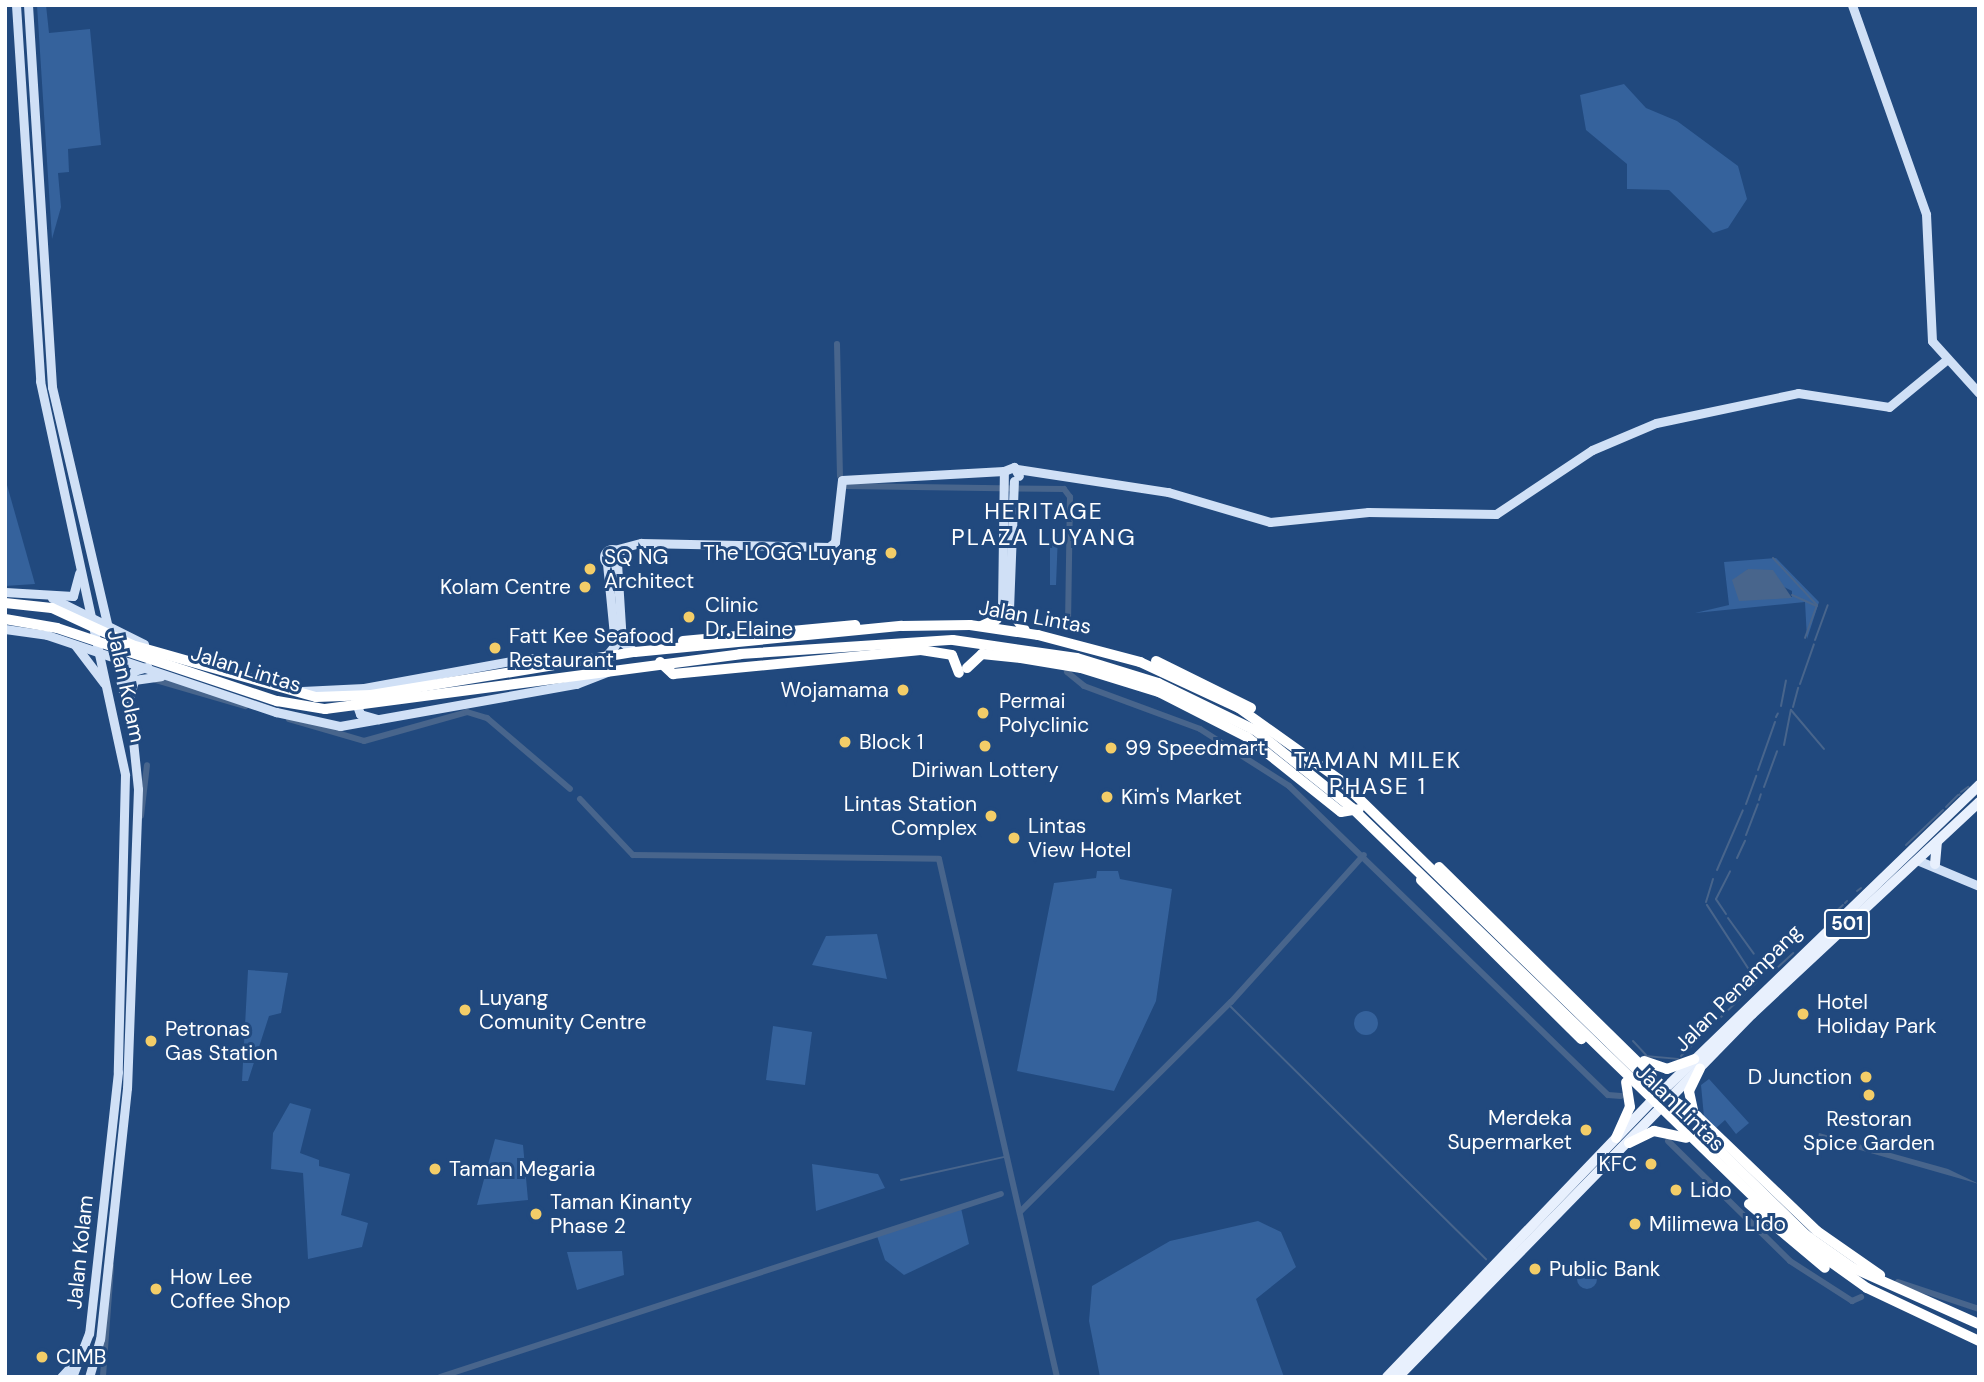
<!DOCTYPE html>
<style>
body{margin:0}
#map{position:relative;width:1984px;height:1382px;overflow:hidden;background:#21497e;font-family:"DM Sans",sans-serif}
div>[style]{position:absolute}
.green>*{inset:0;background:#35629c}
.round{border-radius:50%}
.water>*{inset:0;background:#48658c}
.stream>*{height:2px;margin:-1px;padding:0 1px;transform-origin:1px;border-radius:1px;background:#48658c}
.canal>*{height:6px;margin:-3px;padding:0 3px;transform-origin:3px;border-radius:3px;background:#48658c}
.secondary>*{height:9px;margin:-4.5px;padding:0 4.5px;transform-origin:4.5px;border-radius:4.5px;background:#d0e0f6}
.secondary>.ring{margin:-4.5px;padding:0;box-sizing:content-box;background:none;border:9px solid #d0e0f6;border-radius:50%}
.primary>*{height:10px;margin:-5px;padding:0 5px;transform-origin:5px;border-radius:5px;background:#e8f0fd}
.highway>*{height:10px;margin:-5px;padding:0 5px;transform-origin:5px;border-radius:5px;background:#fff}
.dots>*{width:19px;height:19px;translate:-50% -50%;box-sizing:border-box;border:4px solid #21497e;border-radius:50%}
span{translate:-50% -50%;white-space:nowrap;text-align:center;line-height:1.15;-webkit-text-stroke:6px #21497e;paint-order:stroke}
.shield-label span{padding:2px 5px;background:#21497e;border:2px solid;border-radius:5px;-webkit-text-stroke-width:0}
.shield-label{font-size:19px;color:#fff;font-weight:700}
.poi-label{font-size:21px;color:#fff}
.right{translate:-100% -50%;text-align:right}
.left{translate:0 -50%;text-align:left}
.street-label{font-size:21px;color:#fff}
.neighbourhood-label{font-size:23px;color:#fff;letter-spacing:2px}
.frame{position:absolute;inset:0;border:7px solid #fff;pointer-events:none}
</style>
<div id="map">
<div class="green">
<i style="clip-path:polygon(37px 5px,46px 5px,49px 33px,90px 29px,101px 145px,68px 149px,69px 172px,58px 173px,61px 207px,52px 239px)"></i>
<i style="clip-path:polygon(1624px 84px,1646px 108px,1677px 121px,1738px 166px,1747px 199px,1728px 228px,1713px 233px,1669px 190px,1627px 189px,1627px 164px,1586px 130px,1580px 95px)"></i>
<i style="clip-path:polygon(5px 484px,7px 485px,35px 584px,5px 586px)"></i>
<i style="clip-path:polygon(1050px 533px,1058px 534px,1056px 585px,1050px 585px)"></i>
<i style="clip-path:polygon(evenodd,1776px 558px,1819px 602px,1807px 639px,1805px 602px,1695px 613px,1729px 605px,1724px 562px,1776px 558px,1748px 569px,1792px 591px,1792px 597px,1737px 589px,1748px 569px)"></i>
<i style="clip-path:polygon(1097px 871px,1118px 871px,1120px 879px,1172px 889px,1156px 1001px,1114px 1091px,1017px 1071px,1054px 883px,1096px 878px)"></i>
<i style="clip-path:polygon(877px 934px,887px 979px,812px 965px,826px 936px)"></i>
<i style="clip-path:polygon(248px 970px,288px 973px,281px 1013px,269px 1016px,248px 1081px,242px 1081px)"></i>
<i class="round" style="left:1354px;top:1011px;width:24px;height:24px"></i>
<i style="clip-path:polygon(773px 1026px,812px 1032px,805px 1085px,766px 1080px)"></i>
<i style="clip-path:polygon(1709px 1079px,1749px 1123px,1736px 1134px,1725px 1120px,1715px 1129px,1704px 1117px,1701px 1085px)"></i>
<i style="clip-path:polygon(290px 1103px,311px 1109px,300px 1153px,319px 1160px,319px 1166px,350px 1174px,341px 1215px,368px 1223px,362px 1247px,308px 1259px,303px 1173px,271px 1169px,273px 1133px)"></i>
<i style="clip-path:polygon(495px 1139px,523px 1145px,528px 1200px,477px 1205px)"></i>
<i style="clip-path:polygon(812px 1164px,878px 1174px,885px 1188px,816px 1211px)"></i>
<i style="clip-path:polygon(961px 1208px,969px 1244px,904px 1275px,885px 1260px,877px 1236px)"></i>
<i style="clip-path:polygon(1258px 1221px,1281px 1232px,1296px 1267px,1256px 1299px,1284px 1377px,1100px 1377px,1089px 1321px,1092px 1286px,1170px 1241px)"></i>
<i style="clip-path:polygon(622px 1251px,624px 1275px,577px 1290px,567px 1252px)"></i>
<i class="round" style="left:1577px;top:1269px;width:20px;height:20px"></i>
</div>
<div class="water">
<i style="clip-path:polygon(1748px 569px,1773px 570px,1792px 598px,1739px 601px,1732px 580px)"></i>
<i style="clip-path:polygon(1819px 1133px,1948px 1169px,1979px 1184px,1818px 1138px)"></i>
</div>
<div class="stream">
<i style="left:1773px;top:558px;width:64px;rotate:46.9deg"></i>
<i style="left:1817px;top:605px;width:35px;rotate:110deg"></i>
<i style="left:1792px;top:595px;width:27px;rotate:24deg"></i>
<i style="left:1815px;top:640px;width:37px;rotate:-70deg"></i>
<i style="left:1800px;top:684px;width:42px;rotate:-70.7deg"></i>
<i style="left:1781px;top:706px;width:26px;rotate:-79deg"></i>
<i style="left:1793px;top:707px;width:20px;rotate:-75deg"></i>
<i style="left:1776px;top:717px;width:4px;rotate:-63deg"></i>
<i style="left:1784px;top:745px;width:36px;rotate:-79deg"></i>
<i style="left:1791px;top:710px;width:51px;rotate:49.8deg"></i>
<i style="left:1758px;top:770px;width:51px;rotate:-70.5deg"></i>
<i style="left:1978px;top:776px;width:1px"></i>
<i style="left:1764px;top:787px;width:38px;rotate:-70deg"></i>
<i style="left:1961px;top:792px;width:9px;rotate:-36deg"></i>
<i style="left:1959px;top:795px;width:1px;rotate:-45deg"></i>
<i style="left:1759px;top:800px;width:6px;rotate:-72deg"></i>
<i style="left:1746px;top:804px;width:30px;rotate:-70deg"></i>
<i style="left:1946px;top:807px;width:17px;rotate:-45deg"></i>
<i style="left:1746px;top:835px;width:33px;rotate:-69deg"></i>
<i style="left:1906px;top:845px;width:51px;rotate:-43.4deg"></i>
<i style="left:1737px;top:858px;width:19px;rotate:-65deg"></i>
<i style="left:1717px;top:870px;width:65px;rotate:-66.6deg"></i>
<i style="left:1857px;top:891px;width:5px;rotate:-37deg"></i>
<i style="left:1706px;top:902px;width:24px;rotate:-73deg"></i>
<i style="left:1845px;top:903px;width:3px;rotate:-45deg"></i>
<i style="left:1726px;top:914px;width:18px;rotate:-124deg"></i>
<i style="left:1716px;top:899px;width:31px;rotate:-63deg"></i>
<i style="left:1728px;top:918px;width:44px;rotate:54.2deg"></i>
<i style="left:1829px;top:918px;width:19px;rotate:-43deg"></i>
<i style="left:1761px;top:962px;width:16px;rotate:30deg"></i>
<i style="left:1775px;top:970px;width:25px;rotate:-43deg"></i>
<i style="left:1228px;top:1004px;width:363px;rotate:44.7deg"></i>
<i style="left:1633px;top:1041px;width:19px;rotate:47deg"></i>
<i style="left:1645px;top:1056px;width:33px;rotate:5deg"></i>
<i style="left:1681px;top:1056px;width:106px;rotate:-44.2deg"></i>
<i style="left:1757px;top:982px;width:92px;rotate:-123deg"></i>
<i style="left:901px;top:1180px;width:106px;rotate:-12.6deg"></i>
</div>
<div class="canal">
<i style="left:837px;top:344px;width:132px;rotate:88.7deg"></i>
<i style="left:845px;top:486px;width:219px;rotate:0.8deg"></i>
<i style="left:1064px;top:489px;width:10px;rotate:53deg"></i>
<i style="left:1070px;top:497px;width:132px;rotate:90.9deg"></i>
<i style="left:1067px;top:672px;width:22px;rotate:39deg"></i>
<i style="left:1084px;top:686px;width:124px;rotate:20.3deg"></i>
<i style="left:1200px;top:729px;width:106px;rotate:32.6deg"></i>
<i style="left:1289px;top:786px;width:444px;rotate:44.1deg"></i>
<i style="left:1608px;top:1095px;width:13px;rotate:4deg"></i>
<i style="left:156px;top:680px;width:93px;rotate:16.3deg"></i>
<i style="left:289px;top:719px;width:78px;rotate:16.3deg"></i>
<i style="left:364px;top:741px;width:107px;rotate:-15.7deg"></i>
<i style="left:467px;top:712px;width:21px;rotate:17deg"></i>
<i style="left:487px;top:718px;width:109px;rotate:40.5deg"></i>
<i style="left:580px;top:799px;width:77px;rotate:46.6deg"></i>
<i style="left:633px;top:855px;width:306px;rotate:0.7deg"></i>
<i style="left:939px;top:859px;width:531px;rotate:77.17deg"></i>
<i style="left:141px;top:816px;width:51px;rotate:-83.3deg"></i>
<i style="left:1668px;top:1141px;width:171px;rotate:44.5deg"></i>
<i style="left:1790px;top:1261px;width:74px;rotate:32.8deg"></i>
<i style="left:1852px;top:1301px;width:10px;rotate:-24deg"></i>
<i style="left:1020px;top:1212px;width:298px;rotate:-44.9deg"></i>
<i style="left:1231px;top:1002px;width:198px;rotate:-47.9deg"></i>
<i style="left:1898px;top:1282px;width:85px;rotate:18.4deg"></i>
<i style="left:103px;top:1376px;width:110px;rotate:-85.8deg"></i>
<i style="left:440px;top:1377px;width:590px;rotate:-18.07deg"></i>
</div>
<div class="secondary">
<i style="left:16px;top:5px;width:377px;rotate:86.3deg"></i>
<i style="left:40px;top:381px;width:403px;rotate:77.8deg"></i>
<i style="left:125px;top:775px;width:297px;rotate:91.4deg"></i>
<i style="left:118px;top:1072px;width:263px;rotate:96.3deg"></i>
<i style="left:89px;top:1333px;width:47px;rotate:111.1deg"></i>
<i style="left:28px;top:5px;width:383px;rotate:86.4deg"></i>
<i style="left:52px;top:387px;width:353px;rotate:76.9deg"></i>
<i style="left:132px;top:731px;width:58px;rotate:84.1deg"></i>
<i style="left:138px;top:789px;width:299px;rotate:92.1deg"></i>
<i style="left:127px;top:1088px;width:252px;rotate:96.1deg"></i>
<i style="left:100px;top:1339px;width:40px;rotate:106deg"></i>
<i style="left:1852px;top:5px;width:222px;rotate:70.5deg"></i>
<i style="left:1926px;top:214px;width:127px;rotate:87.3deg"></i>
<i style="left:1932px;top:341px;width:70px;rotate:47.9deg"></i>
<i style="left:1017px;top:469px;width:153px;rotate:8.7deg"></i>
<i style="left:1168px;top:492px;width:106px;rotate:16.4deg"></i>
<i style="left:1270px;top:522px;width:99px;rotate:-5.8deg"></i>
<i style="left:1368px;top:512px;width:128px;rotate:0.9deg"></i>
<i style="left:1496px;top:514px;width:115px;rotate:-33.7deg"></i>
<i style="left:1592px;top:450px;width:69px;rotate:-22.9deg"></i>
<i style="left:1656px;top:423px;width:145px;rotate:-11.9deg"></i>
<i style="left:1798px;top:393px;width:92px;rotate:8.7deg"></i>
<i style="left:1889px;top:407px;width:72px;rotate:-39.4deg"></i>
<i class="ring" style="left:604px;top:549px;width:7px;height:7px"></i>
<i style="left:614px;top:550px;width:28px;rotate:-15deg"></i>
<i style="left:641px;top:543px;width:188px;rotate:1.2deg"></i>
<i style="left:829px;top:547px;width:8px;rotate:-40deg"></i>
<i style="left:835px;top:542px;width:62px;rotate:-83.6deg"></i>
<i style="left:842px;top:480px;width:162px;rotate:-3.2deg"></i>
<i style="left:617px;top:563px;width:79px;rotate:86.4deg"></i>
<i style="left:622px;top:642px;width:16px;rotate:38deg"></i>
<i style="left:5px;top:592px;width:68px;rotate:3.4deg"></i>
<i style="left:73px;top:596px;width:24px;rotate:-75deg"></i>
<i style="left:52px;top:598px;width:103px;rotate:26.6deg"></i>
<i style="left:1002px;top:608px;width:137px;rotate:-89.2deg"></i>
<i style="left:1004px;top:471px;width:11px;rotate:-22deg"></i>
<i style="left:1014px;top:467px;width:10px;rotate:61deg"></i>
<i style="left:1009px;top:609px;width:128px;rotate:-87.8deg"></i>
<i style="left:5px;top:629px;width:42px;rotate:8.1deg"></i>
<i style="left:47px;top:635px;width:242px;rotate:18.6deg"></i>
<i style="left:276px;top:712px;width:66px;rotate:12.3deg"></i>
<i style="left:340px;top:726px;width:240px;rotate:-10.1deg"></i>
<i style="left:576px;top:684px;width:33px;rotate:-21deg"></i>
<i style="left:75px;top:645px;width:48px;rotate:52.7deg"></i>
<i style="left:606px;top:656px;width:14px;rotate:-51deg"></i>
<i style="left:615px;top:645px;width:82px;rotate:-95.6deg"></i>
<i style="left:123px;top:687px;width:19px;rotate:-55deg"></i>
<i style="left:134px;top:671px;width:14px;rotate:-17deg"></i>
<i style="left:302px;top:691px;width:62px;rotate:-2.8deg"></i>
<i style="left:364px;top:688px;width:166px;rotate:-10.4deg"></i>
<i style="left:527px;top:658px;width:51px;rotate:3.4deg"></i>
<i style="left:355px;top:700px;width:15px;rotate:70deg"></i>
<i style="left:360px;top:714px;width:19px;rotate:16deg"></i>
<i style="left:128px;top:703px;width:24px;rotate:-75deg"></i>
<i style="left:134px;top:680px;width:27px;rotate:-8deg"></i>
<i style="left:1917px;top:860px;width:67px;rotate:22.8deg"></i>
<i style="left:61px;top:1377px;width:19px;rotate:-47deg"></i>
</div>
<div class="primary">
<i style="left:1935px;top:864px;width:22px;rotate:-85deg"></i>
<i style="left:1387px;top:1377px;width:380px;rotate:-46.2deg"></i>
<i style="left:1650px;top:1103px;width:458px;rotate:-44deg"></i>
<i style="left:1398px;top:1377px;width:507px;rotate:-45.72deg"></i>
<i style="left:1752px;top:1014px;width:311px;rotate:-43deg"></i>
</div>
<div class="highway">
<i style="left:5px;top:603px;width:47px;rotate:6.1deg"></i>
<i style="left:52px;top:608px;width:88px;rotate:24.8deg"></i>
<i style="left:132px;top:645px;width:191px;rotate:15.8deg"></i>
<i style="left:316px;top:697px;width:55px;rotate:-2.1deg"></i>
<i style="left:371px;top:695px;width:267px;rotate:-9.3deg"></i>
<i style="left:635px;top:652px;width:268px;rotate:-5.6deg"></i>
<i style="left:902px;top:626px;width:68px;rotate:-0.8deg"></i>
<i style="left:970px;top:625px;width:69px;rotate:8.4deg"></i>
<i style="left:1038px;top:635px;width:106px;rotate:14.8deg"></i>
<i style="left:1140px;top:662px;width:109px;rotate:24.9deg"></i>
<i style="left:1239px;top:708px;width:124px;rotate:35.5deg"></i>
<i style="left:1340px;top:780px;width:651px;rotate:44.32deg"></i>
<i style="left:1806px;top:1235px;width:57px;rotate:35.1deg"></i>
<i style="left:1853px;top:1268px;width:138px;rotate:24deg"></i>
<i style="left:1009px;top:609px;width:26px;rotate:53deg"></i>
<i style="left:5px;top:619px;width:53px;rotate:9.8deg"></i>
<i style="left:57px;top:628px;width:232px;rotate:18.4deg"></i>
<i style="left:277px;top:701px;width:49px;rotate:9.5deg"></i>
<i style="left:325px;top:709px;width:419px;rotate:-7.5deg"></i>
<i style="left:740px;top:654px;width:213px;rotate:-3.8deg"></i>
<i style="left:953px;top:640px;width:125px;rotate:8.3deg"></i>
<i style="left:1077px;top:658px;width:85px;rotate:17.2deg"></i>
<i style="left:1158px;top:683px;width:108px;rotate:25.9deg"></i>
<i style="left:1255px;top:730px;width:124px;rotate:38.8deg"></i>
<i style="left:1352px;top:808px;width:614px;rotate:44.08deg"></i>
<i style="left:1793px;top:1235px;width:91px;rotate:35.6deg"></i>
<i style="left:1867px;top:1288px;width:124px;rotate:25.3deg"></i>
<i style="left:981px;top:626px;width:17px;rotate:-24deg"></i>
<i style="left:997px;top:619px;width:12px;rotate:-66deg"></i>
<i style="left:683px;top:641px;width:173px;rotate:-5.3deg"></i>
<i style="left:1156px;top:661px;width:106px;rotate:26.3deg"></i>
<i style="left:660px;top:662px;width:18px;rotate:43deg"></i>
<i style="left:673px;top:674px;width:249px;rotate:-5.5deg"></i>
<i style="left:921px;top:650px;width:31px;rotate:9deg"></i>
<i style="left:952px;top:655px;width:19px;rotate:69deg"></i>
<i style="left:967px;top:668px;width:21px;rotate:-43deg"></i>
<i style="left:982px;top:654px;width:39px;rotate:6deg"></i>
<i style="left:1021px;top:658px;width:61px;rotate:9.5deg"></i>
<i style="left:1081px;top:668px;width:82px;rotate:17.1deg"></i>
<i style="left:1159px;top:692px;width:99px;rotate:27.1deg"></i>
<i style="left:1247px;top:737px;width:120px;rotate:38.6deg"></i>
<i style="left:1341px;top:812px;width:18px;rotate:-9deg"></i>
<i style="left:1439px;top:867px;width:298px;rotate:44.5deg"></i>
<i style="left:1421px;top:880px;width:226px;rotate:44.8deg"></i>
<i style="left:1644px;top:1061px;width:24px;rotate:19deg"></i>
<i style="left:1667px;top:1069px;width:29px;rotate:-20deg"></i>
<i style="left:1671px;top:1099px;width:31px;rotate:33deg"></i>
<i style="left:1697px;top:1116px;width:166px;rotate:43.8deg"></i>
<i style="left:1817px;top:1231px;width:77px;rotate:34.9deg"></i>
<i style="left:1693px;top:1110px;width:19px;rotate:-102deg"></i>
<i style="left:1689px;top:1091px;width:25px;rotate:-64deg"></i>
<i style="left:1616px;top:1138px;width:34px;rotate:-66deg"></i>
<i style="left:1630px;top:1107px;width:25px;rotate:-99deg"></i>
<i style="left:1629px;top:1143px;width:28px;rotate:-26deg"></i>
<i style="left:1654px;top:1131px;width:33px;rotate:12deg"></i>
<i style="left:1749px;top:1204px;width:99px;rotate:40.1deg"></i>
</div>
<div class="dots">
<i style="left:891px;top:553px;background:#f3cd68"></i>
<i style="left:590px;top:569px;background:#f3cd68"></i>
<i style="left:585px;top:587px;background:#f3cd68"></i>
<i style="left:689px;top:617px;background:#f3cd68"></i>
<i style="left:495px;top:648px;background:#f3cd68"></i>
<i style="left:903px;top:690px;background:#f3cd68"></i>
<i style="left:983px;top:713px;background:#f3cd68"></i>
<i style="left:845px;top:742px;background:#f3cd68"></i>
<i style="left:985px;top:746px;background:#f3cd68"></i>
<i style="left:1111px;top:748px;background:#f3cd68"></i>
<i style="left:1107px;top:797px;background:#f3cd68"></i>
<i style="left:991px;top:816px;background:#f3cd68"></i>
<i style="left:1014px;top:838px;background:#f3cd68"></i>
<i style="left:465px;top:1010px;background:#f3cd68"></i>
<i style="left:1803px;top:1014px;background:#f3cd68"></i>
<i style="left:151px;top:1041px;background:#f3cd68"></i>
<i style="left:1866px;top:1077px;background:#f3cd68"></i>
<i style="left:1869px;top:1095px;background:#f3cd68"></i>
<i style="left:1586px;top:1130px;background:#f3cd68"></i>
<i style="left:1651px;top:1164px;background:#f3cd68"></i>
<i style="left:435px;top:1169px;background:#f3cd68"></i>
<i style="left:1676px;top:1190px;background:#f3cd68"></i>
<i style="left:536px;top:1214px;background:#f3cd68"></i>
<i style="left:1635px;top:1224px;background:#f3cd68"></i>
<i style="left:1535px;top:1269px;background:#f3cd68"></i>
<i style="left:156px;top:1289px;background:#f3cd68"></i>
<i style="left:42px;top:1357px;background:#f3cd68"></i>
</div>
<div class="shield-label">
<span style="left:1847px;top:924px">501</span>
</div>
<div class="poi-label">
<span class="right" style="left:877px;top:553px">The LOGG Luyang</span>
<span class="left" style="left:604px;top:569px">SQ NG<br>Architect</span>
<span class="right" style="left:571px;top:587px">Kolam Centre</span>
<span class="left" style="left:705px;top:617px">Clinic<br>Dr. Elaine</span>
<span class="left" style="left:509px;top:648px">Fatt Kee Seafood<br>Restaurant</span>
<span class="right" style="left:889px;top:690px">Wojamama</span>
<span class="left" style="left:999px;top:713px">Permai<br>Polyclinic</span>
<span class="left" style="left:859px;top:742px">Block 1</span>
<span class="left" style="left:1125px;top:748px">99 Speedmart</span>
<span style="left:985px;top:770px">Diriwan Lottery</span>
<span class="left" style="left:1121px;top:797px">Kim's Market</span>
<span class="right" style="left:977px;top:816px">Lintas Station<br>Complex</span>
<span class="left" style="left:1028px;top:838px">Lintas<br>View Hotel</span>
<span class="left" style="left:479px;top:1010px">Luyang<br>Comunity Centre</span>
<span class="left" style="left:1817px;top:1014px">Hotel<br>Holiday Park</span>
<span class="left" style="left:165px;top:1041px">Petronas<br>Gas Station</span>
<span class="right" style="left:1852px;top:1077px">D Junction</span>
<span class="right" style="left:1572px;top:1130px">Merdeka<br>Supermarket</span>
<span style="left:1869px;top:1131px">Restoran<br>Spice Garden</span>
<span class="right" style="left:1637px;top:1164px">KFC</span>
<span class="left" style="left:449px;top:1169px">Taman Megaria</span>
<span class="left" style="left:1690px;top:1190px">Lido</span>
<span class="left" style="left:550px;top:1214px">Taman Kinanty<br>Phase 2</span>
<span class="left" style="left:1649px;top:1224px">Milimewa Lido</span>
<span class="left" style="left:1549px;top:1269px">Public Bank</span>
<span class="left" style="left:170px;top:1289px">How Lee<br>Coffee Shop</span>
<span class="left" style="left:56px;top:1357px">CIMB</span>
</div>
<div class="street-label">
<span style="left:1035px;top:617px;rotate:10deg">Jalan Lintas</span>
<span style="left:246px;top:669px;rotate:17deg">Jalan Lintas</span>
<span style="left:126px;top:686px;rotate:78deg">Jalan Kolam</span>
<span style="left:1738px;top:988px;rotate:-45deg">Jalan Penampang</span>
<span style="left:1680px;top:1108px;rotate:44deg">Jalan Lintas</span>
<span style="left:80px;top:1252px;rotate:-84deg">Jalan Kolam</span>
</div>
<div class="neighbourhood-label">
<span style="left:1044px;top:524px">HERITAGE<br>PLAZA LUYANG</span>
<span style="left:1378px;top:773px">TAMAN MILEK<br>PHASE 1</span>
</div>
<div class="frame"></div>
</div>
